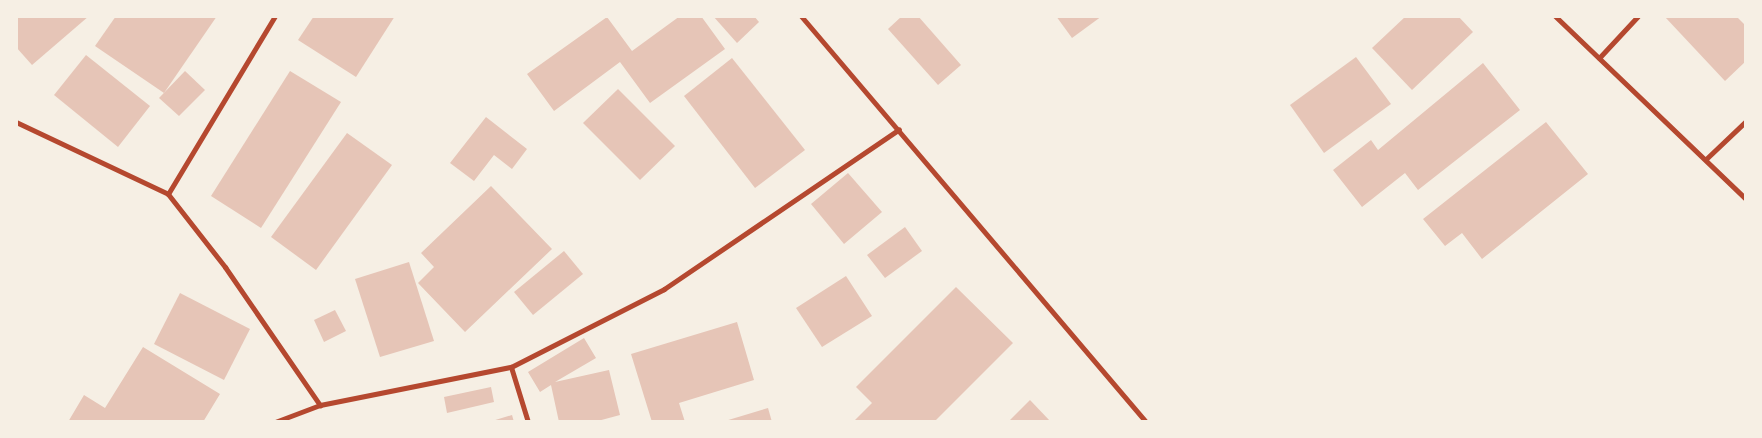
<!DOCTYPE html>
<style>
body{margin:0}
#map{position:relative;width:1762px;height:438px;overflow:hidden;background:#f6efe4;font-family:Lato,sans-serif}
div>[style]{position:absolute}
.building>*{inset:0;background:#e6c5b7}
.minor>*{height:5px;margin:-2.5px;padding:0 2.5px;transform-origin:2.5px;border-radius:2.5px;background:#b5482f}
span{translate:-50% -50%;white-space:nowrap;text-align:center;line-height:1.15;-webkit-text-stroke:5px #f6efe4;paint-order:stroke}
.frame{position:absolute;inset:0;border:18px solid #f6efe4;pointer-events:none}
</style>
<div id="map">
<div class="building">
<i style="clip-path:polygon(16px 16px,89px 16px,32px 65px,16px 47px)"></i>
<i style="clip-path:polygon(116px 16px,217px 16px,164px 93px,95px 46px)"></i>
<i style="clip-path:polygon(314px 16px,395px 16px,356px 77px,298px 40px)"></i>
<i style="clip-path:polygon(680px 16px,701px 16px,725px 49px,650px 103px,620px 62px,554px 111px,527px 74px,607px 17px,632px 51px)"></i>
<i style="clip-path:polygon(713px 16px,754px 16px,759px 22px,737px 43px)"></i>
<i style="clip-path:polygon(902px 16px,918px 16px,961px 65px,938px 85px,888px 29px)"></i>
<i style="clip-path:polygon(1056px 16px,1102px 16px,1072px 38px)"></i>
<i style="clip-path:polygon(1406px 16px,1458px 16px,1473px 32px,1412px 90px,1372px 48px)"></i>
<i style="clip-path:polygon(1736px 16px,1746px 26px,1746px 61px,1725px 81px,1665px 17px)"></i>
<i style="clip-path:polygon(86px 55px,150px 106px,118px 147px,54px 95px)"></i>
<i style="clip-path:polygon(1356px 57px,1391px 104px,1324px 153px,1290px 105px)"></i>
<i style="clip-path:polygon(732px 58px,805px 150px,755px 188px,684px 96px)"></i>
<i style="clip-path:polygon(1483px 63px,1520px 110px,1418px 190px,1405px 173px,1362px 207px,1333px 170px,1371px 140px,1378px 150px)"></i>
<i style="clip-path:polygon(185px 71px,205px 90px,179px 116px,159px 98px)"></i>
<i style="clip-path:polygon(290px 71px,341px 102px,261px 228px,211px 196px)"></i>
<i style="clip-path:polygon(618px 89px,675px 146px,640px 180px,583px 123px)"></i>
<i style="clip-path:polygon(486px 117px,527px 149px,512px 169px,494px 155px,474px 181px,450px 163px)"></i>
<i style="clip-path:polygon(1546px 122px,1588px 174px,1482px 259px,1462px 233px,1445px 246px,1423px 219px)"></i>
<i style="clip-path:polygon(347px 133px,392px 165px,316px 270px,271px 237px)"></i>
<i style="clip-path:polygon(848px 173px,882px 212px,844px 244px,811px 204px)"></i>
<i style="clip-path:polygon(491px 186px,552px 249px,465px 332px,418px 283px,434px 267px,421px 253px)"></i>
<i style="clip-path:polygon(905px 227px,922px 251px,885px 278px,867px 255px)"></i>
<i style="clip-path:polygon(564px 251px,583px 274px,533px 315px,514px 292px)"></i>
<i style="clip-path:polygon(409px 262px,434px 341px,380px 357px,355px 279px)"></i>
<i style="clip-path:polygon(846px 276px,872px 316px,822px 347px,796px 308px)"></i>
<i style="clip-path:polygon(956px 287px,1013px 343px,934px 422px,853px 422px,872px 403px,856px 387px)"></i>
<i style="clip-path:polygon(180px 293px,250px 329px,224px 380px,154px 344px)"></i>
<i style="clip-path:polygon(335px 310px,346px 331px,324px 342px,314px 320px)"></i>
<i style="clip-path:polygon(737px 322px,754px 380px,679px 403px,685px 422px,652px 422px,631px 354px)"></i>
<i style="clip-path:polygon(584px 338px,596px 358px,555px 382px,609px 370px,620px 415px,594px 422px,559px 422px,551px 385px,540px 392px,528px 372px)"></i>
<i style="clip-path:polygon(143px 347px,220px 394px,203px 422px,68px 422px,84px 395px,105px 408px)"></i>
<i style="clip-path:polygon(491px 387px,494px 402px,447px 413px,444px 397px)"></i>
<i style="clip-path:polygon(1030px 400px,1051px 422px,1008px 422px)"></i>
<i style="clip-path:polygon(768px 408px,772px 422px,725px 422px,725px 421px)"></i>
<i style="clip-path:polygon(512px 415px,514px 422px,492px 422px,492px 421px)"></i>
</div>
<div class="minor">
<i style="left:801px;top:16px;width:533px;rotate:49.64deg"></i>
<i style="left:1555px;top:16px;width:265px;rotate:43.8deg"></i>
<i style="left:1599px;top:58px;width:57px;rotate:-47.1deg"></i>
<i style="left:16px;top:122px;width:168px;rotate:25.3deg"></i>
<i style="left:168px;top:194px;width:93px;rotate:52deg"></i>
<i style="left:225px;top:267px;width:168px;rotate:55.5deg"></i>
<i style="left:1706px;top:159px;width:55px;rotate:-43.5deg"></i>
<i style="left:168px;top:194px;width:208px;rotate:-59deg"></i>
<i style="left:511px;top:367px;width:58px;rotate:72.8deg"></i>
<i style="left:275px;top:422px;width:48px;rotate:-20.7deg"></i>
<i style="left:320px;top:405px;width:195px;rotate:-11.3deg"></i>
<i style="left:511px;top:367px;width:172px;rotate:-27deg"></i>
<i style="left:664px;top:289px;width:284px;rotate:-34.2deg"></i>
</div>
<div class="frame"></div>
</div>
